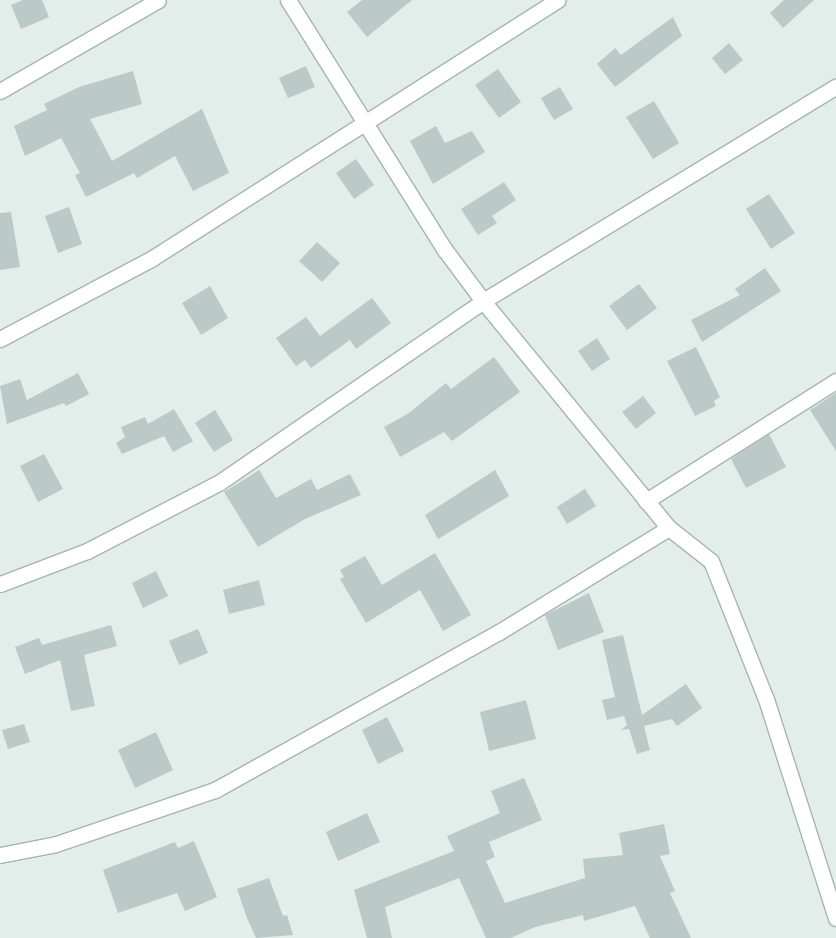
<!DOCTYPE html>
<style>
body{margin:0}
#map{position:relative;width:836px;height:938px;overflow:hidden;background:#e3ede9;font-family:"Sofia Sans Condensed",sans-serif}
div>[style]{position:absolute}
.building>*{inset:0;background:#bbcac6}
.roads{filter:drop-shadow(1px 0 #a5b5b1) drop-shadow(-1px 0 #a5b5b1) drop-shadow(0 1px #a5b5b1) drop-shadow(0 -1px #a5b5b1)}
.minor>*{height:15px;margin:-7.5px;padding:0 7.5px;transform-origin:7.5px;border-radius:7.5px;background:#fff}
span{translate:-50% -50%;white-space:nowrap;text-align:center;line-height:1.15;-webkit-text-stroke:4px #f3f9f7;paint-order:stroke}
</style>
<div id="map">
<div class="building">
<i style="clip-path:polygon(23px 0,42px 0,49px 17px,21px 29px,11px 5px)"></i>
<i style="clip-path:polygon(362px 0,412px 0,367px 37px,347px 12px)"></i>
<i style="clip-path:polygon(784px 0,814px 0,783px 28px,770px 13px)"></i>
<i style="clip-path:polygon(673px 17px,682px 36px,615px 87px,597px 64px,615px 48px,621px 55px)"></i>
<i style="clip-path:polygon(729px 43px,743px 60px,725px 74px,712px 58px)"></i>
<i style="clip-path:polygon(306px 66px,315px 87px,288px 98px,279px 78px)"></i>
<i style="clip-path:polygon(498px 69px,521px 102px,499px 118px,475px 85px)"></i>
<i style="clip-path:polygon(133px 71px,142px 104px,90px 119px,112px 161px,202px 109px,229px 173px,193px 191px,175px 156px,137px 178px,134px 173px,86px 197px,75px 175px,80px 173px,61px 138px,25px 156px,14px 126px,47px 110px,44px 104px,79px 87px)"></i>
<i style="clip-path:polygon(560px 87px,573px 109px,554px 120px,541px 98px)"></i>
<i style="clip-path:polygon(654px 101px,679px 143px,653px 159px,626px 117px)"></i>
<i style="clip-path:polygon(436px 126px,445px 143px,472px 131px,485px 152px,433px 184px,410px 141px)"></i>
<i style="clip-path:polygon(356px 159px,374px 185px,354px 199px,336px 173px)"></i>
<i style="clip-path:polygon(504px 182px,516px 200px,492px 216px,497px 223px,478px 235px,461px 209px)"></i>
<i style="clip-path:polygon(769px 194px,795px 233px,771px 249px,746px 209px)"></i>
<i style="clip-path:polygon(69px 207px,82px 244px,58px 253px,45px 216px)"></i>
<i style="clip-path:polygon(11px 212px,20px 267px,0 270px,0 213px)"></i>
<i style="clip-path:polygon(317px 242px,340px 263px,322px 282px,299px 261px)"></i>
<i style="clip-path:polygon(765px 268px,781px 291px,702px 342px,691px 320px,740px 295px,735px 289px)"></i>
<i style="clip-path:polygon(639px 284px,657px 308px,627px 330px,609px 306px)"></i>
<i style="clip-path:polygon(210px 286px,228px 318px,201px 335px,182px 303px)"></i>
<i style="clip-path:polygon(372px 298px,391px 323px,356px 349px,350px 340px,311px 368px,305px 360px,296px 366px,276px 338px,306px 317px,320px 336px)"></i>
<i style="clip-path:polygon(597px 338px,610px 359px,592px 371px,578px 351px)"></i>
<i style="clip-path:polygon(696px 347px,720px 397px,714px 401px,716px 406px,695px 416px,667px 361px)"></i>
<i style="clip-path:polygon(494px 357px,520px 392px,452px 441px,444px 432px,400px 457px,384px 427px,409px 413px,446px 383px,451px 389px)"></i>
<i style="clip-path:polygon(78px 373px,89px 394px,66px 406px,64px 403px,7px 424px,0 386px,20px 379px,27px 400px)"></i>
<i style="clip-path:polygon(836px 393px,836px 451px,810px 410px)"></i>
<i style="clip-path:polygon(643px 396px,656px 413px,636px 429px,622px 412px)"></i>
<i style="clip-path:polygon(174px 409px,193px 441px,173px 452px,164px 436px,122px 454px,116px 443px,125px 437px,121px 427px,145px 417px,148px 424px)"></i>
<i style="clip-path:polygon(215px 410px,233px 440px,214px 452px,195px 423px)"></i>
<i style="clip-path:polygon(769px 434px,786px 467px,746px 488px,731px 459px)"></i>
<i style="clip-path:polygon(44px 454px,63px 489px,38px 502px,20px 466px)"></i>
<i style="clip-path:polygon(259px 470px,276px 498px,311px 479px,317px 490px,350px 474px,361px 495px,305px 519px,258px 547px,224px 492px)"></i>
<i style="clip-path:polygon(495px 470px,509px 496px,438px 539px,425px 515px)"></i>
<i style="clip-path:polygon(585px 489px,596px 506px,567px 524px,557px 507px)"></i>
<i style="clip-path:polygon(435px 553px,471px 615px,443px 631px,420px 590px,366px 623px,340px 579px,344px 577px,340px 570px,365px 556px,382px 585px)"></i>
<i style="clip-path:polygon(156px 571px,168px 596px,143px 608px,132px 583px)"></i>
<i style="clip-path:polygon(259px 580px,265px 605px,229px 614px,223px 590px)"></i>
<i style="clip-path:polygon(589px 593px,604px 632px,558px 650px,545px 615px)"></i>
<i style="clip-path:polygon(111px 625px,117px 646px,84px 655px,95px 706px,71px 711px,60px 660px,25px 674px,15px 647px,39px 638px,42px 645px)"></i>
<i style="clip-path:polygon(198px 629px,208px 653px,179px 665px,169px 641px)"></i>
<i style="clip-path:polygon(623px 635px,642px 715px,686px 684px,702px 708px,677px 726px,672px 719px,644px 726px,650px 750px,637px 754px,629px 729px,621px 730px,627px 725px,624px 716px,607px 720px,602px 700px,615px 697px,602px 640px)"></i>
<i style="clip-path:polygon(526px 700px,536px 739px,489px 751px,480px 712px)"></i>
<i style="clip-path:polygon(387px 717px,404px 751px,378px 764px,362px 730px)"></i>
<i style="clip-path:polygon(24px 724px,30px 742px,8px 749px,2px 730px)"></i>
<i style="clip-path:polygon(156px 732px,173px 770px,135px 788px,118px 750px)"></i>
<i style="clip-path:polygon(524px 778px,542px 820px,489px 842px,495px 857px,486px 861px,505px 903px,585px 878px,583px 859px,623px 855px,619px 833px,664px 824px,670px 854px,660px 856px,675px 891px,670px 893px,691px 938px,650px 938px,635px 906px,584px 921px,583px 915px,535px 927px,511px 938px,486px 938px,459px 878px,385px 907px,392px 938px,367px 938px,354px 890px,454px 851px,447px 836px,500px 813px,491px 791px)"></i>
<i style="clip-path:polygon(367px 813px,380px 842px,338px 861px,326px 832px)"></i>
<i style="clip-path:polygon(194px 841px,217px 897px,185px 911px,177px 893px,118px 913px,103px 870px,175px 842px,178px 848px)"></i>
<i style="clip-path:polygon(269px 878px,283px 916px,287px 915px,293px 935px,256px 938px,247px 918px,237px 889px)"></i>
</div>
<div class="roads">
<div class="minor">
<i style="left:288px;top:0;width:295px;rotate:57.9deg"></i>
<i style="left:445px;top:250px;width:64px;rotate:53.3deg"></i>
<i style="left:483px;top:301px;width:293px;rotate:50.7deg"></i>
<i style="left:669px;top:528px;width:53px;rotate:38.2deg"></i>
<i style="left:711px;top:561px;width:149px;rotate:68.3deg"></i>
<i style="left:766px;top:699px;width:230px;rotate:72.3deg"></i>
<i style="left:0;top:91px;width:182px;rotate:-29.9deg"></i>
<i style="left:0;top:339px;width:171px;rotate:-27.9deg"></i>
<i style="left:151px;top:259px;width:482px;rotate:-32.5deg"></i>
<i style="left:646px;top:501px;width:225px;rotate:-32.3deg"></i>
<i style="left:0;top:584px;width:93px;rotate:-20.8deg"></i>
<i style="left:87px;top:551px;width:150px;rotate:-27.4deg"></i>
<i style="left:220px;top:482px;width:319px;rotate:-34.5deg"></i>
<i style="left:483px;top:301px;width:413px;rotate:-31.3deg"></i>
<i style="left:0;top:855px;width:57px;rotate:-11.1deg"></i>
<i style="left:56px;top:844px;width:168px;rotate:-18.8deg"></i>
<i style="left:215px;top:790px;width:325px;rotate:-29.1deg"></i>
<i style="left:499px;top:632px;width:199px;rotate:-31.5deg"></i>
</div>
</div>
</div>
